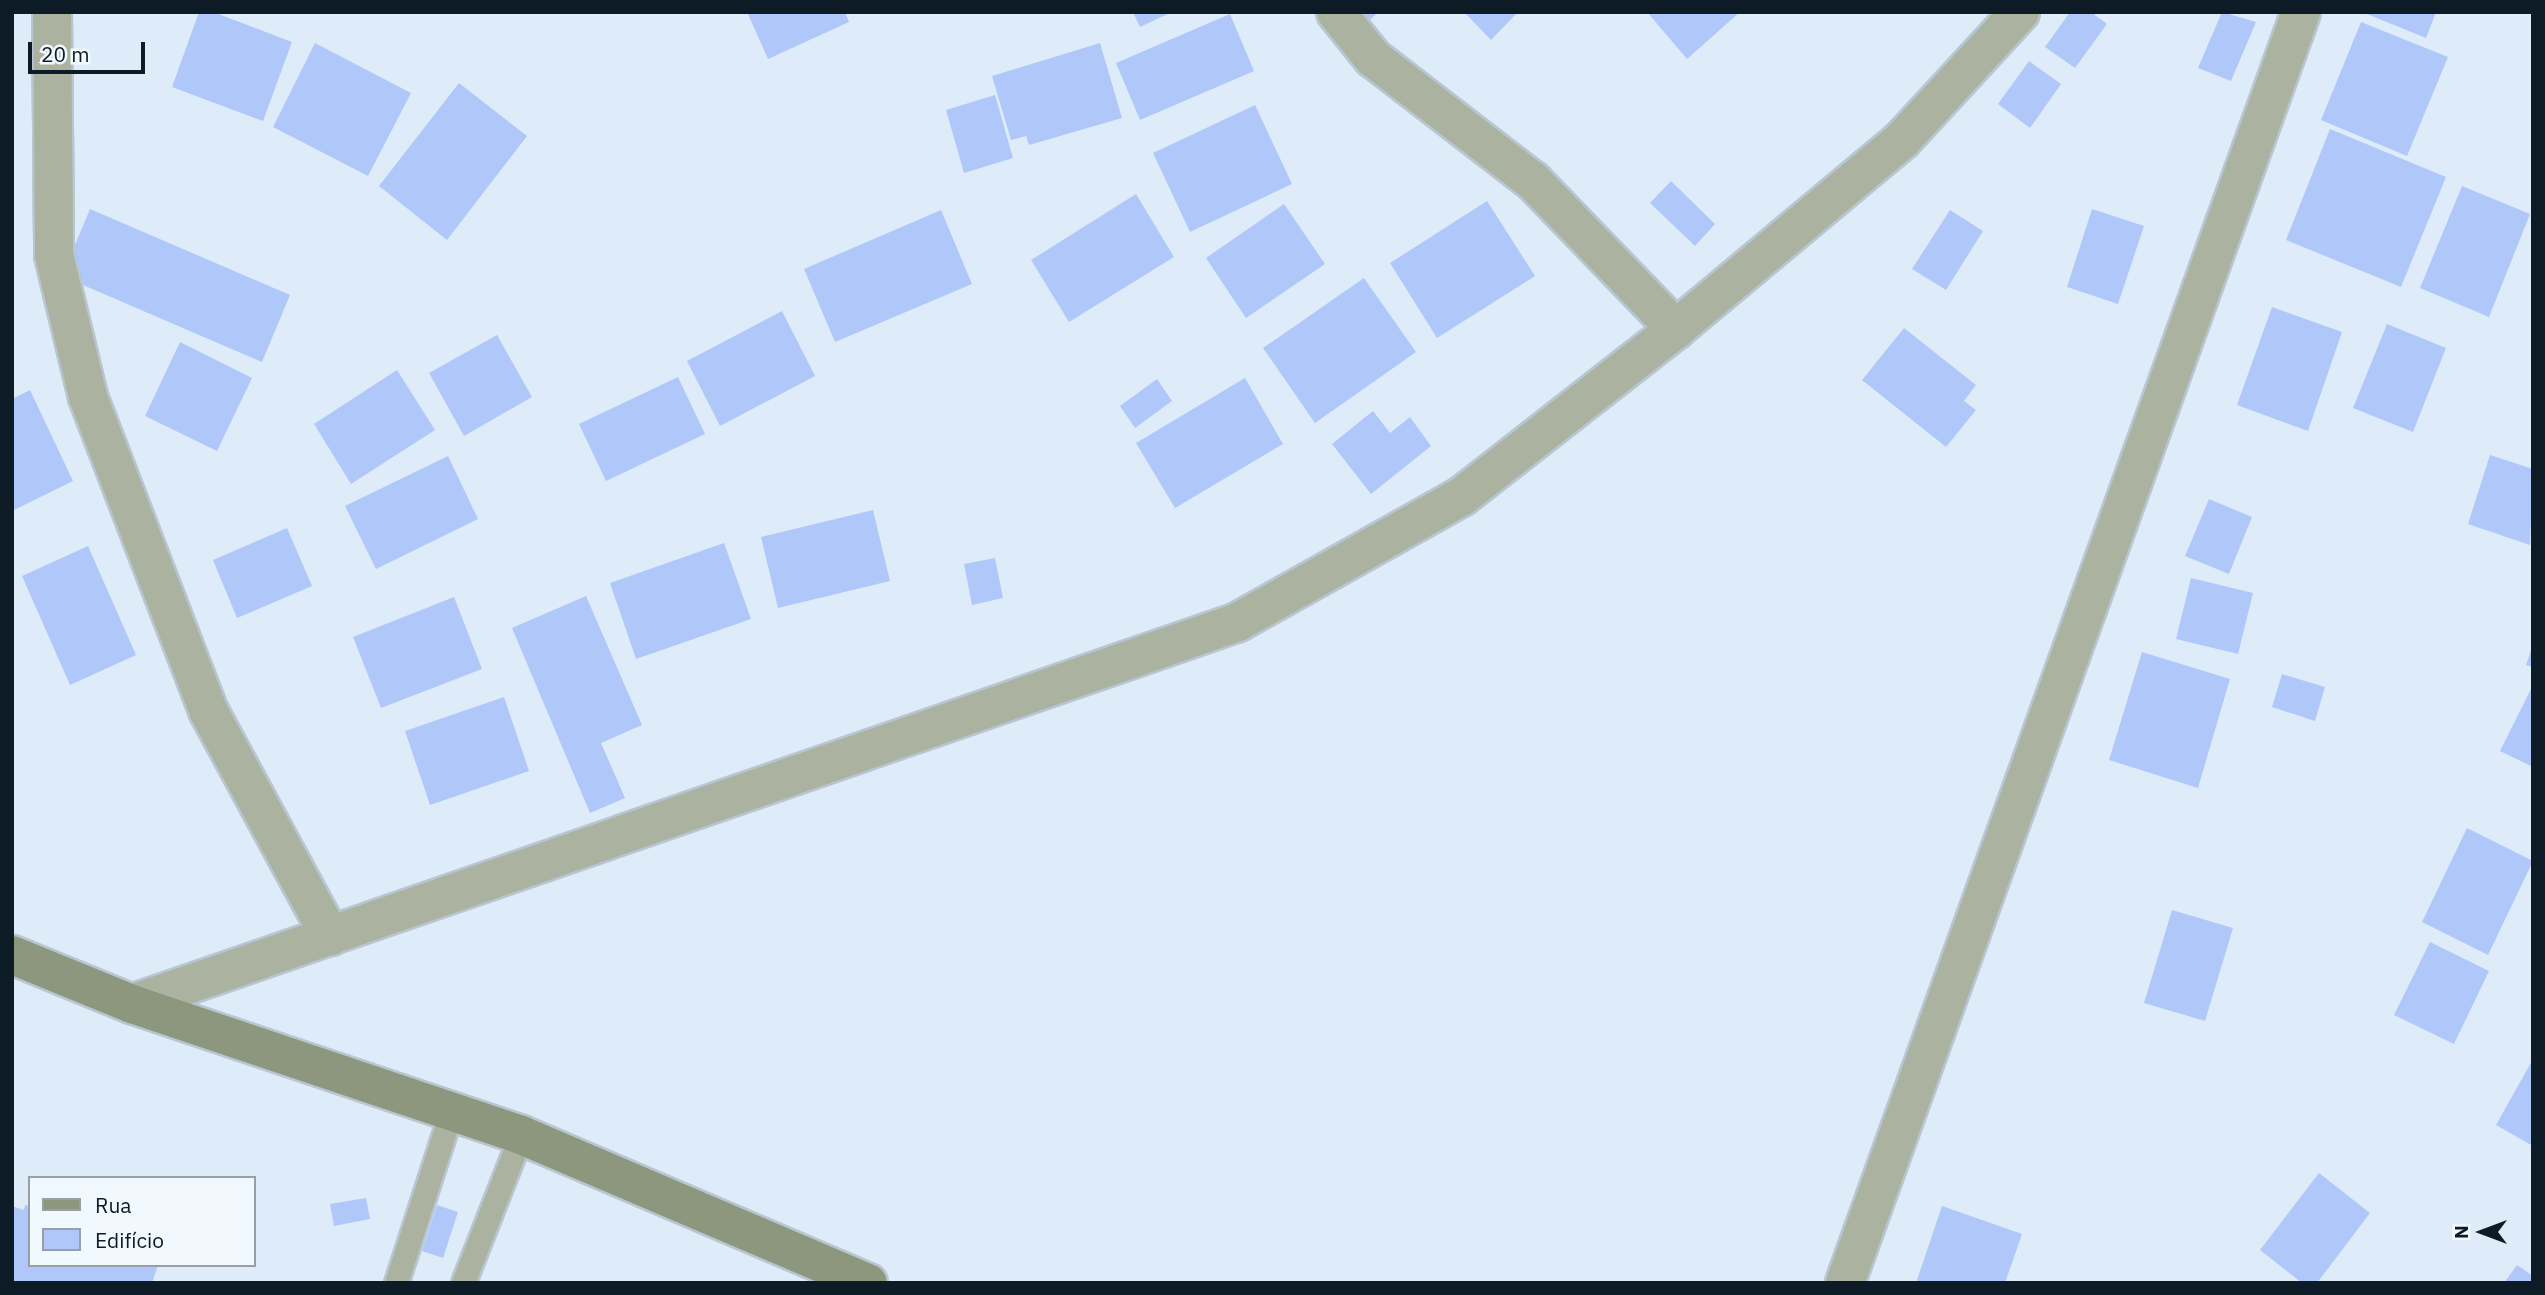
<!DOCTYPE html>
<meta charset="utf-8">
<style>
body{margin:0}
#map{position:relative;width:2545px;height:1295px;overflow:hidden;background:#ddecf8;font-family:"IBM Plex Sans",sans-serif}
div>[style]{position:absolute}
.building>*{inset:0;background:#b0c8f9}
.roads{filter:drop-shadow(2px 0 #b8c6d2) drop-shadow(-2px 0 #b8c6d2) drop-shadow(0 2px #b8c6d2) drop-shadow(0 -2px #b8c6d2)}
.lane>*{height:23px;margin:-11.5px;padding:0 11.5px;transform-origin:11.5px;border-radius:11.5px;background:#abb2a0}
.street>*{height:38px;margin:-19px;padding:0 19px;transform-origin:19px;border-radius:19px;background:#abb2a0}
.secondary>*{height:38px;margin:-19px;padding:0 19px;transform-origin:19px;border-radius:19px;background:#8d977d}
span{translate:-50% -50%;white-space:nowrap;text-align:center;line-height:1.15;-webkit-text-stroke:5px #f1f8fe;paint-order:stroke}
.frame{position:absolute;inset:0;border:14px solid #0d1b26;pointer-events:none}
.legend{position:absolute;left:28px;top:1176px;width:228px;height:91px;box-sizing:border-box;background:#f1f8fe;border:2px solid #96a0a8;margin:0;padding:9px 12px;list-style:none;font-size:21px;color:#0d1b26}
.legend li{display:flex;align-items:center;gap:14px;height:35px}
.legend b{width:35px;border:2px solid #96a0a8}
.north{position:absolute;left:2447px;top:1197px;width:70px;height:70px;-webkit-text-stroke:5px #f1f8fe;paint-order:stroke;rotate:270deg;font-size:19px;font-weight:700;line-height:28px;text-align:center;color:#0d1b26}
.north::after{content:'';display:block;margin:auto;width:24px;height:32px;background:#0d1b26;clip-path:polygon(50% 0,100% 100%,50% 72%,0 100%)}
.scale{position:absolute;left:28px;top:42px;width:117px;height:32px;box-sizing:border-box;border:4px solid #0d1b26;border-top:0;padding-left:9px;font-size:21px;line-height:24px;white-space:nowrap;color:#0d1b26;-webkit-text-stroke:5px #f1f8fe;paint-order:stroke}
</style>
<div id="map">
<div class="building">
<i style="clip-path:polygon(199px 12px,213px 12px,292px 42px,263px 121px,172px 87px)"></i>
<i style="clip-path:polygon(747px 12px,845px 12px,849px 22px,768px 59px)"></i>
<i style="clip-path:polygon(1133px 12px,1172px 12px,1140px 27px)"></i>
<i style="clip-path:polygon(1360px 12px,1378px 12px,1368px 22px)"></i>
<i style="clip-path:polygon(1464px 12px,1518px 12px,1491px 40px)"></i>
<i style="clip-path:polygon(1647px 12px,1740px 12px,1687px 59px)"></i>
<i style="clip-path:polygon(2070px 12px,2091px 12px,2107px 24px,2075px 68px,2045px 47px)"></i>
<i style="clip-path:polygon(2222px 12px,2256px 22px,2231px 81px,2198px 68px)"></i>
<i style="clip-path:polygon(2362px 12px,2436px 12px,2426px 38px)"></i>
<i style="clip-path:polygon(1230px 14px,1254px 71px,1140px 120px,1116px 63px)"></i>
<i style="clip-path:polygon(2361px 22px,2448px 57px,2407px 156px,2321px 120px)"></i>
<i style="clip-path:polygon(315px 43px,411px 93px,368px 176px,273px 127px)"></i>
<i style="clip-path:polygon(1100px 43px,1122px 118px,1029px 145px,1026px 136px,1011px 140px,992px 76px)"></i>
<i style="clip-path:polygon(2029px 61px,2061px 84px,2030px 128px,1998px 104px)"></i>
<i style="clip-path:polygon(459px 83px,527px 136px,447px 240px,379px 186px)"></i>
<i style="clip-path:polygon(995px 95px,1013px 158px,964px 173px,946px 110px)"></i>
<i style="clip-path:polygon(1255px 105px,1292px 184px,1190px 232px,1153px 153px)"></i>
<i style="clip-path:polygon(2330px 129px,2446px 177px,2401px 287px,2286px 240px)"></i>
<i style="clip-path:polygon(1671px 181px,1715px 224px,1695px 246px,1650px 203px)"></i>
<i style="clip-path:polygon(2462px 186px,2530px 214px,2489px 317px,2420px 288px)"></i>
<i style="clip-path:polygon(1136px 194px,1174px 257px,1069px 322px,1031px 260px)"></i>
<i style="clip-path:polygon(1487px 201px,1535px 276px,1437px 338px,1390px 263px)"></i>
<i style="clip-path:polygon(1284px 204px,1325px 264px,1246px 318px,1206px 258px)"></i>
<i style="clip-path:polygon(90px 209px,290px 295px,262px 362px,62px 276px)"></i>
<i style="clip-path:polygon(2092px 209px,2144px 226px,2118px 304px,2067px 287px)"></i>
<i style="clip-path:polygon(941px 210px,972px 284px,835px 342px,804px 269px)"></i>
<i style="clip-path:polygon(1950px 210px,1983px 231px,1946px 290px,1912px 269px)"></i>
<i style="clip-path:polygon(1364px 278px,1416px 352px,1315px 423px,1263px 348px)"></i>
<i style="clip-path:polygon(2272px 307px,2342px 332px,2308px 431px,2237px 405px)"></i>
<i style="clip-path:polygon(782px 311px,815px 376px,720px 426px,687px 361px)"></i>
<i style="clip-path:polygon(2387px 324px,2446px 348px,2413px 432px,2353px 408px)"></i>
<i style="clip-path:polygon(1904px 328px,1976px 385px,1964px 401px,1976px 410px,1946px 447px,1862px 380px)"></i>
<i style="clip-path:polygon(497px 335px,532px 397px,464px 436px,429px 373px)"></i>
<i style="clip-path:polygon(180px 342px,252px 378px,217px 451px,145px 416px)"></i>
<i style="clip-path:polygon(397px 370px,435px 430px,351px 484px,314px 424px)"></i>
<i style="clip-path:polygon(678px 377px,705px 434px,606px 481px,579px 424px)"></i>
<i style="clip-path:polygon(1245px 378px,1283px 444px,1175px 508px,1136px 443px)"></i>
<i style="clip-path:polygon(1157px 379px,1172px 401px,1135px 428px,1120px 406px)"></i>
<i style="clip-path:polygon(30px 390px,73px 481px,12px 511px,12px 399px)"></i>
<i style="clip-path:polygon(1373px 411px,1390px 433px,1410px 417px,1431px 446px,1371px 494px,1332px 444px)"></i>
<i style="clip-path:polygon(2490px 455px,2533px 469px,2530px 545px,2468px 524px)"></i>
<i style="clip-path:polygon(448px 456px,478px 519px,376px 569px,345px 506px)"></i>
<i style="clip-path:polygon(2209px 499px,2252px 517px,2229px 574px,2185px 556px)"></i>
<i style="clip-path:polygon(873px 510px,890px 581px,778px 608px,761px 537px)"></i>
<i style="clip-path:polygon(287px 528px,312px 586px,237px 618px,213px 560px)"></i>
<i style="clip-path:polygon(724px 543px,751px 619px,636px 659px,610px 583px)"></i>
<i style="clip-path:polygon(88px 546px,136px 655px,70px 685px,22px 576px)"></i>
<i style="clip-path:polygon(995px 558px,1003px 598px,972px 605px,964px 564px)"></i>
<i style="clip-path:polygon(2191px 578px,2253px 593px,2238px 654px,2176px 639px)"></i>
<i style="clip-path:polygon(586px 596px,642px 725px,601px 743px,625px 798px,590px 813px,512px 628px)"></i>
<i style="clip-path:polygon(454px 597px,482px 669px,381px 708px,353px 637px)"></i>
<i style="clip-path:polygon(2532px 647px,2533px 647px,2533px 667px,2526px 665px)"></i>
<i style="clip-path:polygon(2142px 652px,2230px 679px,2198px 788px,2109px 760px)"></i>
<i style="clip-path:polygon(2282px 674px,2325px 687px,2315px 721px,2272px 707px)"></i>
<i style="clip-path:polygon(2533px 685px,2533px 767px,2500px 751px)"></i>
<i style="clip-path:polygon(504px 697px,529px 771px,430px 805px,405px 731px)"></i>
<i style="clip-path:polygon(2467px 828px,2533px 861px,2488px 955px,2422px 922px)"></i>
<i style="clip-path:polygon(2172px 910px,2233px 928px,2205px 1021px,2144px 1003px)"></i>
<i style="clip-path:polygon(2430px 942px,2489px 971px,2454px 1044px,2394px 1015px)"></i>
<i style="clip-path:polygon(2533px 1059px,2533px 1146px,2496px 1125px)"></i>
<i style="clip-path:polygon(2319px 1173px,2370px 1213px,2317px 1283px,2302px 1283px,2260px 1250px)"></i>
<i style="clip-path:polygon(366px 1198px,370px 1219px,334px 1226px,330px 1204px)"></i>
<i style="clip-path:polygon(25px 1205px,30px 1206px,30px 1265px,158px 1265px,152px 1283px,12px 1283px,12px 1206px,24px 1210px)"></i>
<i style="clip-path:polygon(437px 1205px,458px 1212px,443px 1258px,422px 1251px)"></i>
<i style="clip-path:polygon(1942px 1206px,2022px 1234px,2005px 1283px,1916px 1283px)"></i>
<i style="clip-path:polygon(2517px 1265px,2533px 1276px,2533px 1283px,2504px 1283px)"></i>
</div>
<div class="roads">
<div class="lane">
<i style="left:396px;top:1283px;width:182px;rotate:-72.1deg"></i>
<i style="left:463px;top:1283px;width:159px;rotate:-68.6deg"></i>
</div>
<div class="street">
<i style="left:52px;top:12px;width:243px;rotate:89.5deg"></i>
<i style="left:54px;top:255px;width:146px;rotate:76.5deg"></i>
<i style="left:88px;top:397px;width:337px;rotate:69deg"></i>
<i style="left:209px;top:712px;width:255px;rotate:61.6deg"></i>
<i style="left:1336px;top:12px;width:59px;rotate:51.2deg"></i>
<i style="left:1373px;top:58px;width:202px;rotate:37.6deg"></i>
<i style="left:1533px;top:181px;width:206px;rotate:46deg"></i>
<i style="left:132px;top:1004px;width:1170px;rotate:-19.05deg"></i>
<i style="left:1238px;top:622px;width:256px;rotate:-29.3deg"></i>
<i style="left:1461px;top:497px;width:273px;rotate:-38deg"></i>
<i style="left:1676px;top:329px;width:295px;rotate:-39.9deg"></i>
<i style="left:1902px;top:140px;width:174px;rotate:-47.3deg"></i>
<i style="left:1845px;top:1283px;width:1350px;rotate:-70.26deg"></i>
</div>
<div class="secondary">
<i style="left:12px;top:955px;width:130px;rotate:22.2deg"></i>
<i style="left:132px;top:1004px;width:410px;rotate:18.6deg"></i>
<i style="left:521px;top:1135px;width:377px;rotate:23.1deg"></i>
</div>
</div>
<div class="frame"></div>
<ul class="legend">
<li><b style="height:9px;background:#8d977d"></b>Rua</li>
<li><b style="height:19px;background:#b0c8f9"></b>Edifício</li>
</ul>
<div class="north">N</div>
<div class="scale">20 m</div>
</div>
